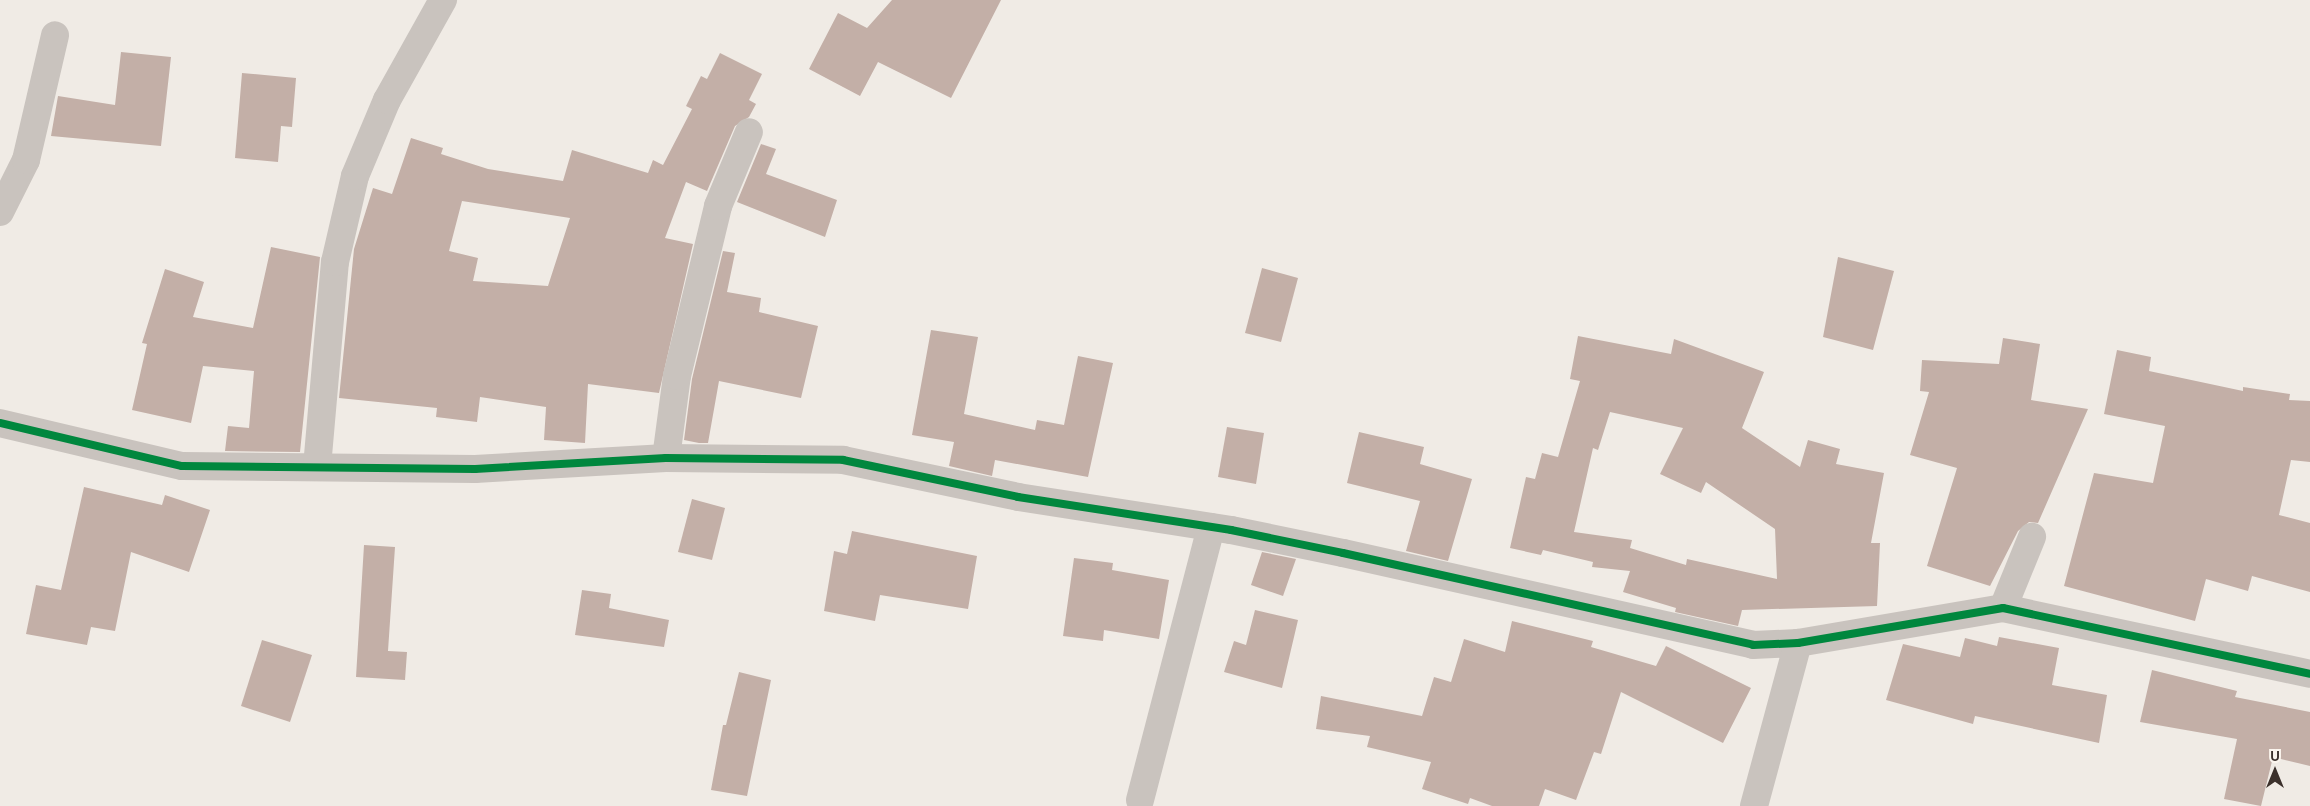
<!DOCTYPE html>
<style>
body{margin:0}
#map{position:relative;width:2310px;height:806px;overflow:hidden;background:#f0ebe5;font-family:"DM Sans",sans-serif}
div>[style]{position:absolute}
.building>*{inset:0;background:#c3afa7}
.street>*{height:28px;margin:-14px;padding:0 14px;transform-origin:14px;border-radius:14px;background:#c9c3be}
.cycleway>*{height:8px;margin:-4px;padding:0 4px;transform-origin:4px;border-radius:4px;background:#00873e}
span{translate:-50% -50%;white-space:nowrap;text-align:center;line-height:1.15;-webkit-text-stroke:4.5px #fbf5ee;paint-order:stroke}
.north{position:absolute;left:2250px;top:746px;width:50px;height:50px;-webkit-text-stroke:4px #fbf5ee;paint-order:stroke;rotate:0deg;font-size:14px;font-weight:700;line-height:20px;text-align:center;color:#3b302b}
.north::after{content:'';display:block;margin:auto;width:18px;height:22px;background:#3b302b;clip-path:polygon(50% 0,100% 100%,50% 72%,0 100%)}
</style>
<div id="map">
<div class="building">
<i style="clip-path:polygon(892px 0,1001px 0,951px 98px,878px 62px,860px 96px,809px 69px,838px 13px,867px 28px)"></i>
<i style="clip-path:polygon(121px 52px,171px 57px,161px 146px,51px 136px,58px 96px,115px 105px)"></i>
<i style="clip-path:polygon(evenodd,720px 53px,762px 74px,749px 100px,756px 104px,749px 117px,735px 126px,707px 191px,686px 182px,665px 238px,693px 244px,659px 393px,588px 384px,585px 443px,544px 440px,546px 407px,480px 397px,477px 422px,436px 417px,437px 408px,339px 398px,354px 249px,373px 188px,392px 194px,411px 138px,443px 148px,441px 154px,488px 169px,563px 181px,572px 150px,648px 173px,653px 160px,663px 165px,692px 109px,686px 106px,701px 76px,707px 79px,720px 53px,462px 201px,570px 218px,548px 286px,473px 281px,478px 258px,449px 251px,462px 201px)"></i>
<i style="clip-path:polygon(242px 73px,296px 78px,292px 127px,281px 126px,278px 162px,235px 158px)"></i>
<i style="clip-path:polygon(761px 144px,776px 149px,766px 174px,837px 200px,825px 237px,737px 202px)"></i>
<i style="clip-path:polygon(271px 247px,320px 257px,300px 452px,225px 451px,228px 426px,249px 428px,254px 371px,203px 366px,191px 423px,132px 410px,147px 344px,142px 343px,165px 269px,204px 282px,193px 317px,253px 328px)"></i>
<i style="clip-path:polygon(723px 251px,735px 253px,727px 292px,761px 298px,759px 312px,818px 326px,801px 398px,719px 381px,708px 443px,699px 443px,684px 440px,692px 379px)"></i>
<i style="clip-path:polygon(1838px 257px,1894px 271px,1873px 350px,1823px 337px)"></i>
<i style="clip-path:polygon(1262px 268px,1298px 278px,1281px 342px,1245px 333px)"></i>
<i style="clip-path:polygon(931px 330px,978px 337px,964px 414px,1035px 430px,1037px 420px,1064px 425px,1078px 356px,1113px 363px,1088px 477px,995px 460px,992px 476px,949px 466px,954px 442px,912px 435px)"></i>
<i style="clip-path:polygon(evenodd,1578px 336px,1671px 354px,1674px 339px,1764px 372px,1742px 428px,1800px 467px,1808px 440px,1840px 449px,1836px 464px,1884px 473px,1871px 543px,1880px 543px,1877px 606px,1742px 610px,1738px 626px,1675px 612px,1676px 608px,1623px 592px,1630px 571px,1592px 567px,1593px 562px,1543px 550px,1541px 555px,1510px 548px,1526px 477px,1535px 479px,1542px 453px,1558px 457px,1580px 381px,1570px 379px,1578px 336px,1610px 412px,1683px 428px,1660px 474px,1701px 493px,1706px 482px,1775px 529px,1777px 579px,1687px 559px,1686px 565px,1630px 548px,1632px 540px,1574px 532px,1593px 448px,1598px 450px,1610px 412px)"></i>
<i style="clip-path:polygon(2003px 338px,2040px 344px,2031px 400px,2088px 409px,2038px 523px,2029px 522px,2018px 531px,1990px 586px,1927px 566px,1957px 468px,1910px 455px,1929px 392px,1920px 391px,1922px 360px,1999px 364px)"></i>
<i style="clip-path:polygon(2117px 350px,2151px 357px,2149px 371px,2243px 391px,2243px 387px,2290px 394px,2289px 400px,2310px 401px,2310px 462px,2291px 460px,2279px 515px,2310px 523px,2310px 592px,2252px 576px,2248px 591px,2206px 579px,2195px 621px,2064px 586px,2094px 473px,2153px 483px,2165px 426px,2104px 414px)"></i>
<i style="clip-path:polygon(1227px 427px,1264px 433px,1256px 484px,1218px 477px)"></i>
<i style="clip-path:polygon(1359px 432px,1424px 447px,1420px 464px,1472px 479px,1448px 561px,1406px 551px,1420px 501px,1347px 483px)"></i>
<i style="clip-path:polygon(84px 487px,162px 505px,165px 495px,210px 510px,189px 572px,131px 552px,115px 631px,91px 627px,87px 645px,26px 634px,36px 585px,61px 590px)"></i>
<i style="clip-path:polygon(692px 499px,725px 508px,712px 560px,678px 552px)"></i>
<i style="clip-path:polygon(852px 531px,977px 556px,968px 609px,880px 595px,875px 621px,824px 611px,834px 551px,847px 554px)"></i>
<i style="clip-path:polygon(364px 545px,395px 547px,388px 651px,407px 652px,405px 680px,356px 677px)"></i>
<i style="clip-path:polygon(1262px 552px,1296px 559px,1283px 596px,1251px 585px)"></i>
<i style="clip-path:polygon(1074px 558px,1113px 563px,1112px 570px,1169px 580px,1159px 639px,1104px 630px,1103px 641px,1063px 636px)"></i>
<i style="clip-path:polygon(582px 590px,611px 594px,609px 608px,669px 620px,664px 647px,575px 635px)"></i>
<i style="clip-path:polygon(1255px 610px,1298px 620px,1282px 688px,1224px 672px,1234px 641px,1246px 645px)"></i>
<i style="clip-path:polygon(1512px 621px,1593px 641px,1591px 647px,1656px 666px,1666px 646px,1751px 688px,1723px 743px,1621px 692px,1601px 754px,1594px 752px,1576px 800px,1545px 789px,1539px 806px,1492px 806px,1470px 798px,1468px 804px,1422px 789px,1431px 762px,1367px 747px,1370px 736px,1316px 729px,1321px 696px,1422px 716px,1434px 677px,1451px 682px,1464px 639px,1505px 652px)"></i>
<i style="clip-path:polygon(1999px 637px,2059px 648px,2052px 685px,2107px 695px,2099px 743px,1975px 716px,1973px 724px,1886px 700px,1903px 644px,1960px 657px,1965px 638px,1997px 646px)"></i>
<i style="clip-path:polygon(262px 640px,312px 655px,290px 722px,241px 706px)"></i>
<i style="clip-path:polygon(2152px 670px,2237px 691px,2235px 697px,2310px 712px,2310px 766px,2273px 757px,2261px 806px,2224px 799px,2237px 739px,2140px 722px)"></i>
<i style="clip-path:polygon(739px 672px,771px 680px,747px 796px,711px 790px,723px 725px,726px 725px)"></i>
</div>
<div class="street">
<i style="left:0;top:212px;width:58px;rotate:-63.4deg"></i>
<i style="left:26px;top:160px;width:128px;rotate:-76.9deg"></i>
<i style="left:0;top:423px;width:187px;rotate:13.3deg"></i>
<i style="left:182px;top:466px;width:293px;rotate:0.6deg"></i>
<i style="left:475px;top:469px;width:191px;rotate:-3.3deg"></i>
<i style="left:666px;top:458px;width:177px;rotate:0.6deg"></i>
<i style="left:843px;top:460px;width:179px;rotate:11.9deg"></i>
<i style="left:1018px;top:497px;width:216px;rotate:8.8deg"></i>
<i style="left:1231px;top:530px;width:114px;rotate:11.6deg"></i>
<i style="left:1343px;top:553px;width:420px;rotate:12.6deg"></i>
<i style="left:1753px;top:645px;width:45px;rotate:-2.5deg"></i>
<i style="left:1798px;top:643px;width:208px;rotate:-9.7deg"></i>
<i style="left:2003px;top:608px;width:314px;rotate:12.1deg"></i>
<i style="left:666px;top:458px;width:83px;rotate:-82.4deg"></i>
<i style="left:677px;top:376px;width:175px;rotate:-76.4deg"></i>
<i style="left:718px;top:206px;width:80px;rotate:-67.3deg"></i>
<i style="left:317px;top:467px;width:206px;rotate:-85deg"></i>
<i style="left:335px;top:262px;width:88px;rotate:-76.9deg"></i>
<i style="left:355px;top:176px;width:82px;rotate:-67.2deg"></i>
<i style="left:387px;top:100px;width:115px;rotate:-60.8deg"></i>
<i style="left:2003px;top:608px;width:77px;rotate:-67.8deg"></i>
<i style="left:1140px;top:800px;width:282px;rotate:-75.4deg"></i>
<i style="left:1754px;top:806px;width:169px;rotate:-74.9deg"></i>
</div>
<div class="cycleway">
<i style="left:0;top:423px;width:187px;rotate:13.3deg"></i>
<i style="left:182px;top:466px;width:293px;rotate:0.6deg"></i>
<i style="left:475px;top:469px;width:191px;rotate:-3.3deg"></i>
<i style="left:666px;top:458px;width:177px;rotate:0.6deg"></i>
<i style="left:843px;top:460px;width:179px;rotate:11.9deg"></i>
<i style="left:1018px;top:497px;width:216px;rotate:8.8deg"></i>
<i style="left:1231px;top:530px;width:114px;rotate:11.6deg"></i>
<i style="left:1343px;top:553px;width:420px;rotate:12.6deg"></i>
<i style="left:1753px;top:645px;width:45px;rotate:-2.5deg"></i>
<i style="left:1798px;top:643px;width:208px;rotate:-9.7deg"></i>
<i style="left:2003px;top:608px;width:314px;rotate:12.1deg"></i>
</div>
<div class="north">U</div>
</div>
